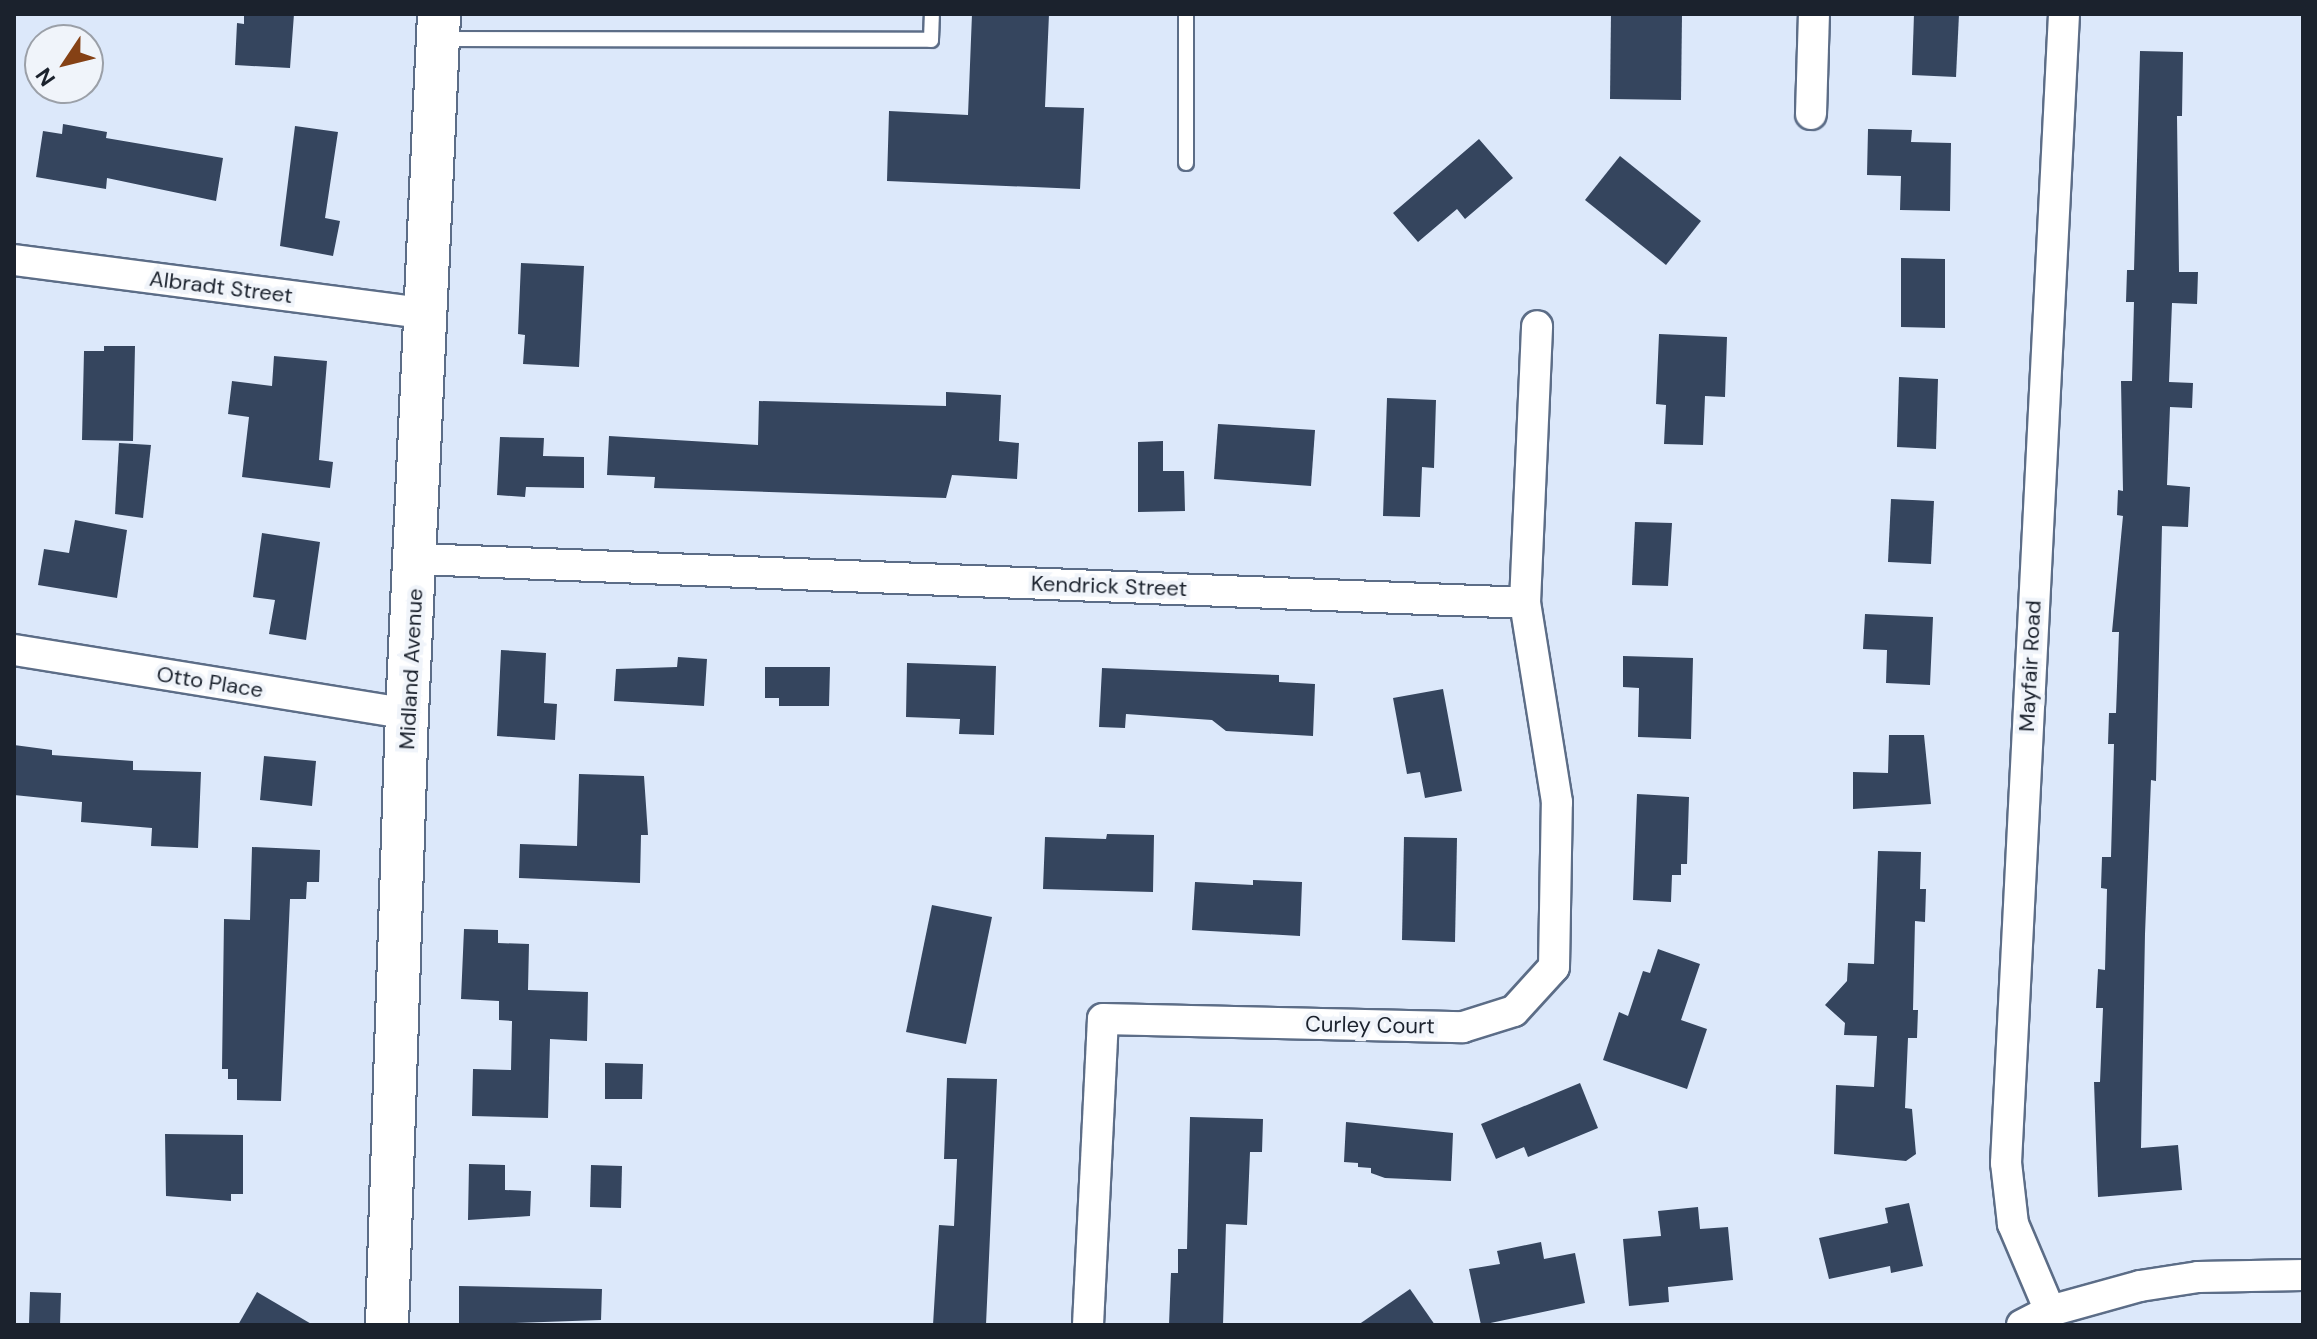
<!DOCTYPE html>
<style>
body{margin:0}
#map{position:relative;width:2317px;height:1339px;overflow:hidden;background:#dce8fa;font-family:"DM Sans",sans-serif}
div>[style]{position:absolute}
.building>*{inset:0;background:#35455e}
.roads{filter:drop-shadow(2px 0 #5c6d87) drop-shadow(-2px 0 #5c6d87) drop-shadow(0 2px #5c6d87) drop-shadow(0 -2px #5c6d87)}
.lane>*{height:14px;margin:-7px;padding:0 7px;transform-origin:7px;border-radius:7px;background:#fff}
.street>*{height:30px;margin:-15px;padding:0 15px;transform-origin:15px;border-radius:15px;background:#fff}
.secondary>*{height:42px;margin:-21px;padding:0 21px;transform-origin:21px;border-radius:21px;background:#fff}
span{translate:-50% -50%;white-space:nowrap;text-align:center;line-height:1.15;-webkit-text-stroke:8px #f0f4fa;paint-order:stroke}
.street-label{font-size:22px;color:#1b222d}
.frame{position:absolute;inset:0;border:16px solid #1b222d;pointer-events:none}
.north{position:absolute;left:24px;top:24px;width:80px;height:80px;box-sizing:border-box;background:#f0f4fa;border:2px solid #9ba0a8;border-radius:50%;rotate:235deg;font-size:22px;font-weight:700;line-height:32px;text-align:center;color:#1b222d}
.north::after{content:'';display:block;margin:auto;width:28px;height:36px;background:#854115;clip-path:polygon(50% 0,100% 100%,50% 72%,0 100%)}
</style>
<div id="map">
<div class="building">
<i style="clip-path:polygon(244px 14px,294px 14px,290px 68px,235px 65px,237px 23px,244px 24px)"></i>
<i style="clip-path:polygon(972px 14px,1049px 14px,1045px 107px,1084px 108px,1080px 189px,887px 181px,889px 111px,968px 115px)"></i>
<i style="clip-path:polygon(1611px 14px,1682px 14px,1681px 100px,1610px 99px)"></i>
<i style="clip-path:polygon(1914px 14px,1959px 14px,1956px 77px,1912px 75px)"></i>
<i style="clip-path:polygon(2140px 51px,2183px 52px,2182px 116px,2177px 116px,2179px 272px,2198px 272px,2197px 304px,2172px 303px,2169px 382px,2193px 383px,2192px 408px,2170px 407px,2167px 485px,2190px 487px,2188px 527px,2162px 526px,2156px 781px,2151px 780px,2145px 934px,2141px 1148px,2178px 1145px,2182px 1190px,2098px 1197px,2094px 1082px,2100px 1082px,2103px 1008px,2096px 1008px,2098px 969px,2105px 970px,2107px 889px,2101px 888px,2102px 857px,2111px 857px,2114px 744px,2108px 744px,2109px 713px,2116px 713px,2119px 632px,2112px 632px,2123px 516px,2117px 515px,2118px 490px,2123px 491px,2121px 381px,2132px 381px,2134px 302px,2126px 302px,2127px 270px,2134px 270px)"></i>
<i style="clip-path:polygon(63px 124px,107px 132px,106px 138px,223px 158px,216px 201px,107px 178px,106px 189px,36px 177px,43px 131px,62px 134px)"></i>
<i style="clip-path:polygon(295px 126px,338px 132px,325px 218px,340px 221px,333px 256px,280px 246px)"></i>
<i style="clip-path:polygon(1868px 129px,1912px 130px,1911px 142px,1951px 143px,1950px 211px,1900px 210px,1901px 176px,1867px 175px)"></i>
<i style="clip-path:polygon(1479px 139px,1513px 178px,1465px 219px,1457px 209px,1418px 242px,1393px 213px)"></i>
<i style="clip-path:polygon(1620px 156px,1701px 221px,1666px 265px,1585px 200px)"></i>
<i style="clip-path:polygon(1901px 258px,1945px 259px,1945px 328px,1901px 327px)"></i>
<i style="clip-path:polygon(521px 263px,584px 266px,579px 367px,523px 364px,525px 335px,518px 334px)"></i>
<i style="clip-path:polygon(1659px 334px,1727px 337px,1725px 397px,1705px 396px,1703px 445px,1664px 444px,1666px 405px,1656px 404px)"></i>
<i style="clip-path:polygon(104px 346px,135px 346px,133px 441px,82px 440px,84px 351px,104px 351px)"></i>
<i style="clip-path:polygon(274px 356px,327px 361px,319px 460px,333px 462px,330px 488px,242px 477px,249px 417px,228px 414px,232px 381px,272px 386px)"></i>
<i style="clip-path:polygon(1899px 377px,1938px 379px,1936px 449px,1897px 447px)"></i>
<i style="clip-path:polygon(946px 392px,1001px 395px,999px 441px,1019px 443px,1017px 479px,952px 475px,946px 498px,654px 488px,655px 477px,607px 475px,609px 436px,758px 445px,759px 401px,946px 406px)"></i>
<i style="clip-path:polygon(1387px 398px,1436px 400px,1434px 468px,1422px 467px,1420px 517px,1383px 516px)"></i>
<i style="clip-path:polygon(1218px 424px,1315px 430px,1311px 486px,1214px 479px)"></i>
<i style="clip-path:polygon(500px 437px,544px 438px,543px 456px,584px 457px,584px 488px,526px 487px,525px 497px,497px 495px)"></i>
<i style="clip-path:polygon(1163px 441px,1163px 471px,1184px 471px,1185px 511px,1138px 512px,1138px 442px)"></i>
<i style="clip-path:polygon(119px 443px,151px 445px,143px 518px,115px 514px)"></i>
<i style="clip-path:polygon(1891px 499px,1934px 501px,1931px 564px,1888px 562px)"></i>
<i style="clip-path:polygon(75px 520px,127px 530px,117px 598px,38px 585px,44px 549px,69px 553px)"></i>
<i style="clip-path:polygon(1635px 522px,1672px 523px,1668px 586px,1632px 585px)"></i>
<i style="clip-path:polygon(262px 533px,320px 542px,306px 640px,269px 634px,275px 600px,253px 597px)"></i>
<i style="clip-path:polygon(1865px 614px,1933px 617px,1930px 685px,1886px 683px,1887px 650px,1863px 649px)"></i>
<i style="clip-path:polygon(501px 650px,546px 653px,544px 703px,557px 704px,555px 740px,497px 736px)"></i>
<i style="clip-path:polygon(1623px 656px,1693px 658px,1691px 739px,1638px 737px,1639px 688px,1623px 687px)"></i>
<i style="clip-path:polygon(678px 657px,707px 659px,704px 706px,614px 701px,616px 669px,677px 667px)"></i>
<i style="clip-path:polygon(907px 663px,996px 666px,994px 735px,959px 734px,960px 719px,906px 717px)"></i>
<i style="clip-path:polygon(765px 667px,830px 667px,829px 706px,779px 706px,779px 698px,765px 698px)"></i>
<i style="clip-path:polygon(1102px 668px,1279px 675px,1279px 682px,1315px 684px,1313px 736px,1226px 731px,1212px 720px,1126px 714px,1125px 728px,1099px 727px)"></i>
<i style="clip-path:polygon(1443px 689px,1462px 791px,1425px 798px,1420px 772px,1407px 774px,1393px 698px)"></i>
<i style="clip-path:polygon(1889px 735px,1924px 735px,1931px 804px,1853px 809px,1853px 772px,1888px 773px)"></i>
<i style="clip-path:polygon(14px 745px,52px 750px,52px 755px,133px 761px,133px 770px,201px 772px,198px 848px,151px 846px,152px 828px,81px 822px,82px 802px,14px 795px)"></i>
<i style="clip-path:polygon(264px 756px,316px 761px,312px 806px,260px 800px)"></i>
<i style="clip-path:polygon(579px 774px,644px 776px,648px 835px,641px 835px,640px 883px,519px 878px,520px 844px,577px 846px)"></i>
<i style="clip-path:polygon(1637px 794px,1689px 797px,1687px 864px,1681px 864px,1681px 875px,1672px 875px,1671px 902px,1633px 900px)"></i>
<i style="clip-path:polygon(1107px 834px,1154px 835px,1153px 892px,1043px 889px,1045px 837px,1106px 839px)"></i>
<i style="clip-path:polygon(1404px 837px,1457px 838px,1455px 942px,1402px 940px)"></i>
<i style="clip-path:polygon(252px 847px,320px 850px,319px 882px,307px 882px,306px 899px,290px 899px,281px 1101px,237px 1100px,237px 1079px,228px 1079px,228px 1069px,222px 1069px,224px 919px,250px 920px)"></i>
<i style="clip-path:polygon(1878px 851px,1921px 852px,1920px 889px,1926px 889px,1925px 922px,1915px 921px,1913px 1010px,1918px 1010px,1917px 1038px,1908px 1038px,1905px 1108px,1912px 1109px,1916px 1154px,1906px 1161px,1834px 1154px,1836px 1085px,1874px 1087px,1877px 1036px,1844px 1035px,1845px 1023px,1825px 1005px,1847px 981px,1848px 963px,1874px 964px)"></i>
<i style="clip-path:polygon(1253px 880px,1302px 882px,1300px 936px,1192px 930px,1195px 882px,1253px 885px)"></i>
<i style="clip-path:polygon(932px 905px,992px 917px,966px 1044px,906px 1032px)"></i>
<i style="clip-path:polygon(464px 929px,498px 930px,498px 943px,529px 944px,528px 990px,588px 992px,587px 1041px,550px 1039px,548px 1118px,472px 1116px,473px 1069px,511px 1070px,512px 1021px,499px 1020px,499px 1001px,461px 999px)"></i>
<i style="clip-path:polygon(1658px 949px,1700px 964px,1681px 1020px,1707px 1029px,1687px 1089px,1603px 1060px,1619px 1012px,1628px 1016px,1643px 971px,1650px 973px)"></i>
<i style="clip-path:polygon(605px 1063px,643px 1064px,642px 1099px,605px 1099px)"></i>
<i style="clip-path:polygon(947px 1078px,997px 1079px,986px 1325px,933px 1325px,939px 1225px,954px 1226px,957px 1159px,944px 1159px)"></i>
<i style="clip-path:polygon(1580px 1083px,1598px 1128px,1528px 1157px,1524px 1147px,1496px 1159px,1481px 1124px)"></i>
<i style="clip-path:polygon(1190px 1117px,1263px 1119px,1262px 1152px,1250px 1152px,1247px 1225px,1226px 1224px,1223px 1325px,1169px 1325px,1171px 1273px,1178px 1273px,1178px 1249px,1187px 1249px)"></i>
<i style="clip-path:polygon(1346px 1122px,1453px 1133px,1451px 1181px,1385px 1178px,1371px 1173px,1371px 1168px,1358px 1167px,1358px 1163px,1344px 1162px)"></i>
<i style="clip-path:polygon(165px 1134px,243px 1135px,243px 1194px,231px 1194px,231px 1201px,166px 1196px)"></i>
<i style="clip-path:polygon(469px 1164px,505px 1165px,505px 1190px,531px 1191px,530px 1216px,468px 1220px)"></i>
<i style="clip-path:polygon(591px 1165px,622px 1166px,621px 1208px,590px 1207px)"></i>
<i style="clip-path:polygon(1909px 1203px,1923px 1266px,1891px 1273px,1890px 1266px,1829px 1279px,1819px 1238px,1888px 1223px,1885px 1208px)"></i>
<i style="clip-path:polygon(1698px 1207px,1700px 1229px,1728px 1227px,1733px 1280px,1668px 1287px,1669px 1302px,1629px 1306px,1623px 1239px,1661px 1236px,1658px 1211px)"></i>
<i style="clip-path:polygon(1541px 1242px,1544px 1259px,1575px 1253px,1585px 1303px,1481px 1325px,1469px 1269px,1500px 1264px,1497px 1251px)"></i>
<i style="clip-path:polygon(459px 1286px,602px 1289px,601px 1320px,459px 1325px)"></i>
<i style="clip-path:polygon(1410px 1289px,1435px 1325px,1358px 1325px)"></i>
<i style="clip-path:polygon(30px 1292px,61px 1293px,60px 1325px,29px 1325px)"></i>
<i style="clip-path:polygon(257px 1292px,313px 1325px,238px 1325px)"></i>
</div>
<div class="roads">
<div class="lane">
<i style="left:442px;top:39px;width:489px;rotate:0.1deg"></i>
<i style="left:931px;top:40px;width:26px;rotate:-88deg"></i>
<i style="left:1186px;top:163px;width:149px;rotate:-90deg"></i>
</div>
<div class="street">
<i style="left:1811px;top:114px;width:100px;rotate:-88.3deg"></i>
<i style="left:14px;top:260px;width:417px;rotate:7.4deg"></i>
<i style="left:417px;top:559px;width:1109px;rotate:2.27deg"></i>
<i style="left:14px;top:650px;width:398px;rotate:9.2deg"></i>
<i style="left:2050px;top:1311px;width:95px;rotate:-113deg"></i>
<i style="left:2013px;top:1224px;width:61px;rotate:-96.5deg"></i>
<i style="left:2006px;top:1163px;width:1150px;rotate:-87.11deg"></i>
<i style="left:1088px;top:1325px;width:306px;rotate:-87.2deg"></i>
<i style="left:1103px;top:1019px;width:360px;rotate:1.3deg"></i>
<i style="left:1463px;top:1027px;width:53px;rotate:-17.4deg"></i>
<i style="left:1514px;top:1011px;width:59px;rotate:-47.7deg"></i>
<i style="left:1554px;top:967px;width:165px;rotate:-89deg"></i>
<i style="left:1557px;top:802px;width:202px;rotate:-99.1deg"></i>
<i style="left:1525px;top:603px;width:277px;rotate:-87.5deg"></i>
<i style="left:2022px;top:1325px;width:31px;rotate:-27deg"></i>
<i style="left:2050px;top:1311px;width:93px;rotate:-15.5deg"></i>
<i style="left:2140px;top:1286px;width:59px;rotate:-8.8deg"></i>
<i style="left:2198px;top:1277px;width:105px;rotate:-1.1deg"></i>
</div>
<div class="secondary">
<i style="left:387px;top:1325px;width:611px;rotate:-88.13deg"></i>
<i style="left:407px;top:714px;width:701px;rotate:-87.38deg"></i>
</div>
</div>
<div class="street-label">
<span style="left:221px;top:287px;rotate:7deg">Albradt Street</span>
<span style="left:1109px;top:586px;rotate:2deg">Kendrick Street</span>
<span style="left:2030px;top:666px;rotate:-87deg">Mayfair Road</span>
<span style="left:411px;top:669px;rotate:-87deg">Midland Avenue</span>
<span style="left:210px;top:682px;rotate:9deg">Otto Place</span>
<span style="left:1370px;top:1025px;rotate:1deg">Curley Court</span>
</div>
<div class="frame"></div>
<div class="north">N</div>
</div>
